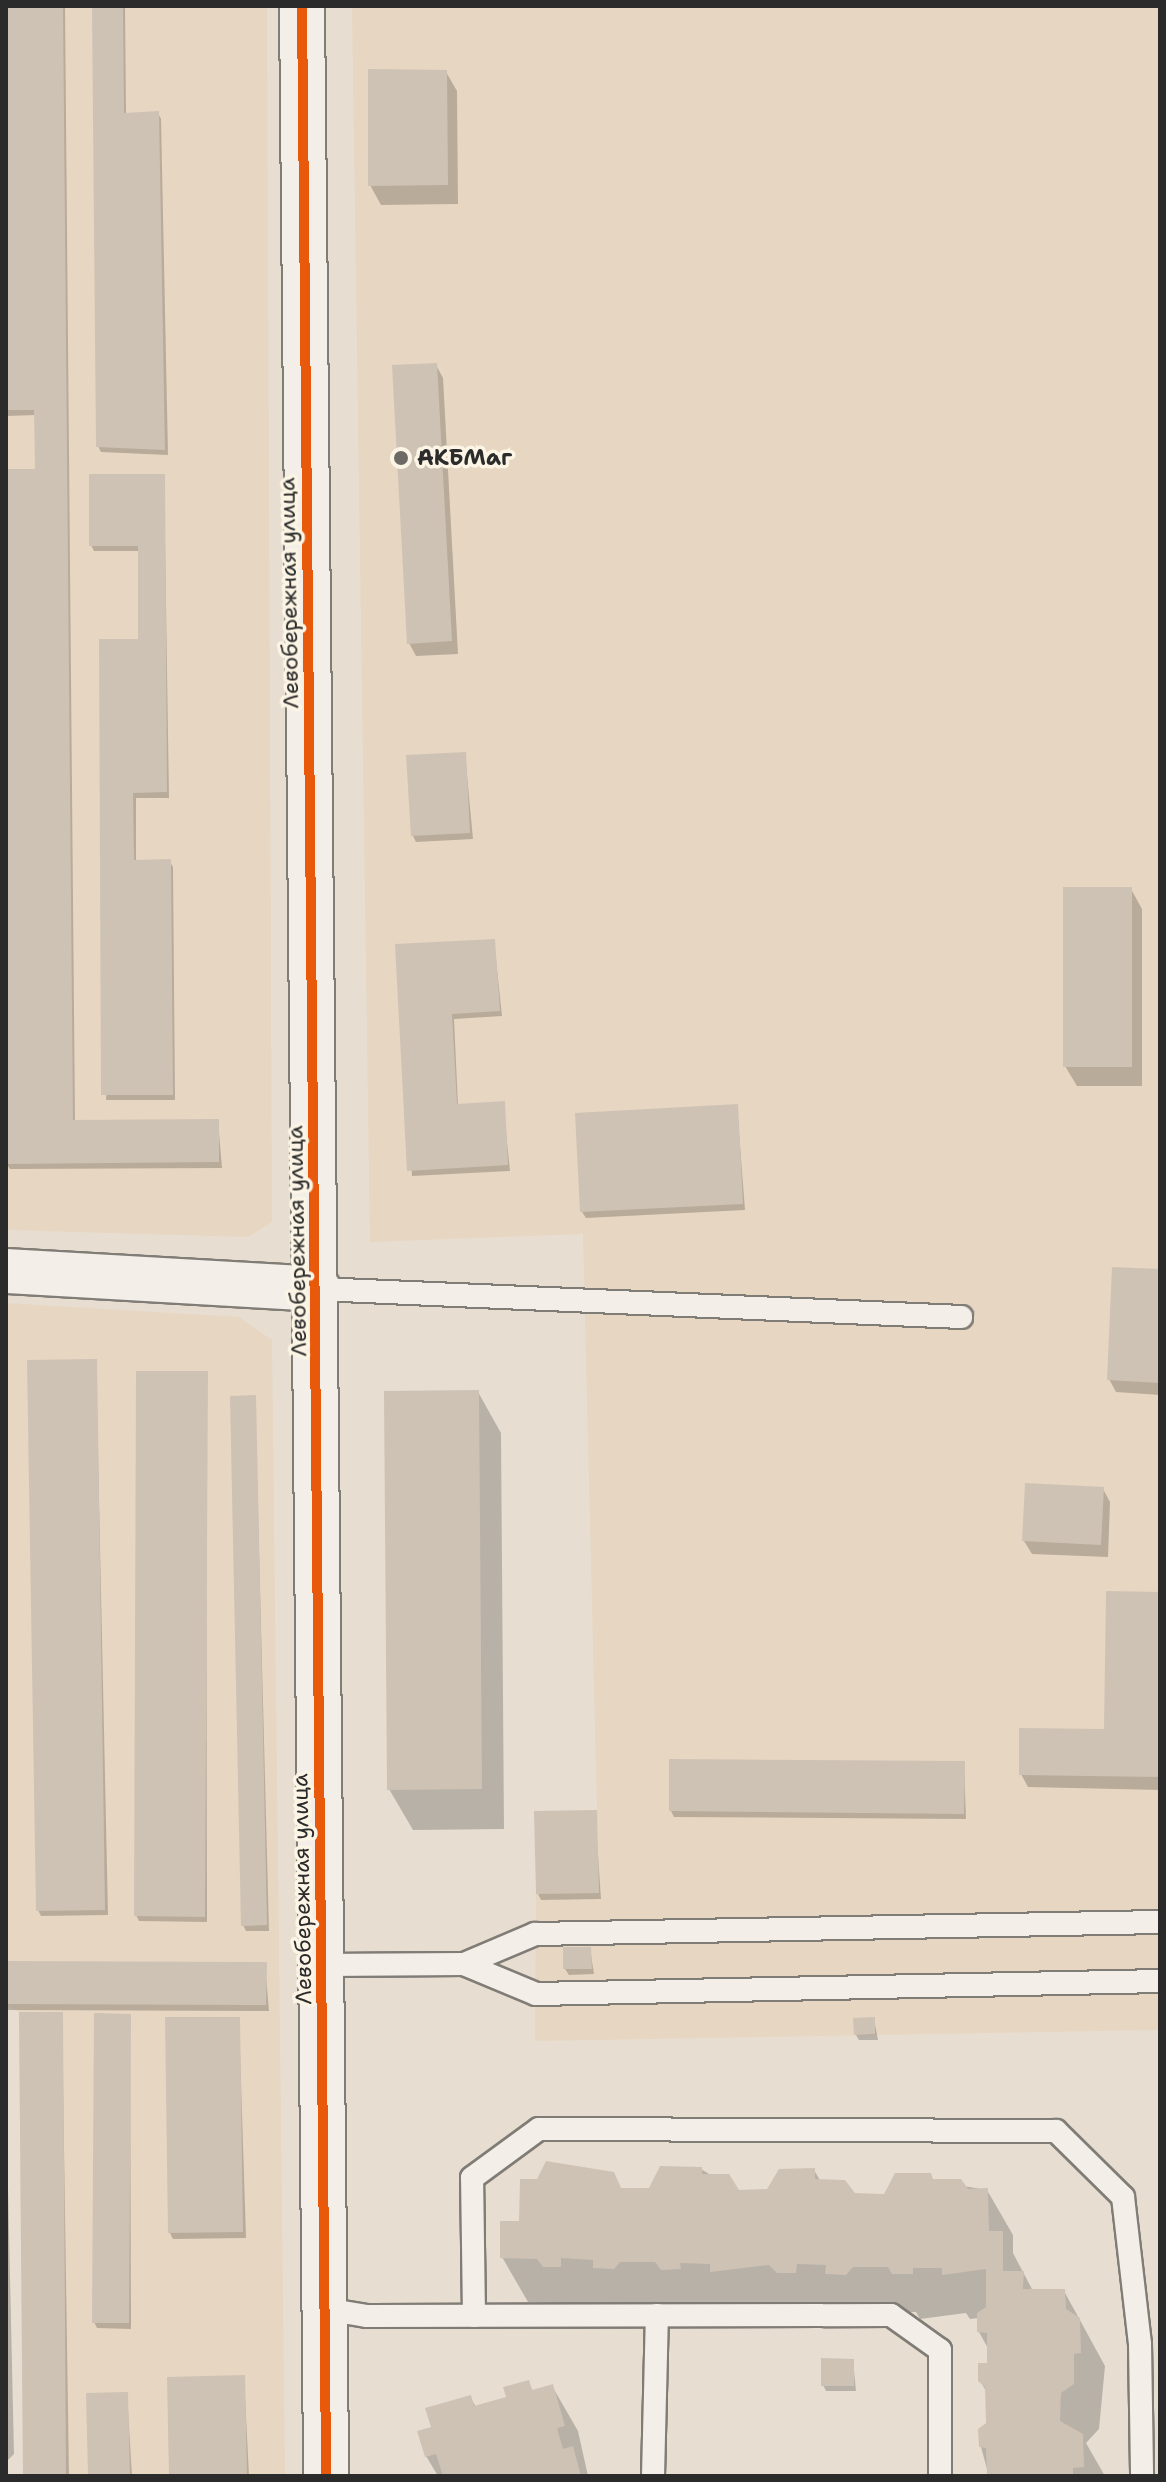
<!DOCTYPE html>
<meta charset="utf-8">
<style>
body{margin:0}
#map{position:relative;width:1166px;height:2482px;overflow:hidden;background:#e7ded1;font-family:"Shantell Sans",sans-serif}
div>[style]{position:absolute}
.built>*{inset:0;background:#e7d6c1}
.shadow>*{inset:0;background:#0003}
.building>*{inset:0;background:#cec2b5}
.roads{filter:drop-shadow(2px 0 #807c76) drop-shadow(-2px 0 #807c76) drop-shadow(0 2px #807c76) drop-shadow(0 -2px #807c76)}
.lane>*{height:22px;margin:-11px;padding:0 11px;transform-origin:11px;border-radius:11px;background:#f3efe8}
.street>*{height:44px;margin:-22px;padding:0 22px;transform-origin:22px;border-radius:22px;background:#f3efe8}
.cycleway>*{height:10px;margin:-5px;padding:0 5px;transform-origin:5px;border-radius:5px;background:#e8590c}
.dots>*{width:22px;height:22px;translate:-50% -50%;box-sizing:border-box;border:4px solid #fcf5e5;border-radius:50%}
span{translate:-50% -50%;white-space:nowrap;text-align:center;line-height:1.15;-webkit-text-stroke:7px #fcf5e5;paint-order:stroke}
.poi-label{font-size:22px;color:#2b2b2b;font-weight:700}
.left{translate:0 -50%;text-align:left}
.street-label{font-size:22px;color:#2b2b2b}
.frame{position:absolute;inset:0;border:8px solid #2b2b2b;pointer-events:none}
</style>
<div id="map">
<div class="built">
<i style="clip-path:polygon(6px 6px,267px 6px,272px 1222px,248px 1237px,6px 1230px)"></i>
<i style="clip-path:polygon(352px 6px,1160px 6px,1160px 2030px,535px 2041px,536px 1894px,599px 1893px,583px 1234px,370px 1242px)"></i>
<i style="clip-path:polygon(6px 1303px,239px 1317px,272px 1340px,285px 2476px,23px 2476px,19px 2012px,6px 2005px)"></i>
</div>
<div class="shadow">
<i style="clip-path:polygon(6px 6px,65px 6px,75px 1122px,218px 1121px,222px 1168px,10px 1169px,6px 1163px,6px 471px,37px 471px,36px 415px,6px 416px)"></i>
<i style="clip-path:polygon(94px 6px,125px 6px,126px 115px,158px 113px,161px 119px,168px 455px,101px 452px,98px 446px)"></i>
<i style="clip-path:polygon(446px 72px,457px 91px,458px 204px,381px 205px,370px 185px)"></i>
<i style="clip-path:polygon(436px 365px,443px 378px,458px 654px,416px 656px,409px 643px)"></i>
<i style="clip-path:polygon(164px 476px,169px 798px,136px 798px,136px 862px,170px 862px,173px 867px,175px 1100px,106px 1100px,140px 641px,140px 551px,94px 551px,91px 545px)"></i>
<i style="clip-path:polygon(465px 754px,473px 839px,416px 842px,413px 836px)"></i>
<i style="clip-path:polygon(1131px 889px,1142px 909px,1142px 1086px,1077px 1086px,1065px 1066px)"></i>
<i style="clip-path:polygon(494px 941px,502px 1016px,454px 1019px,458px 1106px,503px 1103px,510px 1171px,412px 1176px,397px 946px)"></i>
<i style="clip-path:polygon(737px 1106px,745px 1210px,586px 1218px,582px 1212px)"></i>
<i style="clip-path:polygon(1160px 1271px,1160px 1395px,1116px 1392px,1109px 1379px)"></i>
<i style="clip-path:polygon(96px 1361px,108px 1915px,41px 1916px,38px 1910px)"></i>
<i style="clip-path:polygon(206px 1373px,207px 1922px,139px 1921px,136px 1915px)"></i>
<i style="clip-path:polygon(478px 1392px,501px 1433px,504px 1829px,413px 1830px,389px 1789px)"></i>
<i style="clip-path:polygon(255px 1397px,269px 1931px,246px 1931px,243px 1925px)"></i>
<i style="clip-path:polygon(1103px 1489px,1110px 1502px,1108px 1557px,1032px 1554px,1024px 1541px)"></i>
<i style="clip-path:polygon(1160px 1594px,1160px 1790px,1028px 1787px,1021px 1774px,1106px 1731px)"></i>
<i style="clip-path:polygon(964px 1763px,966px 1819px,674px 1817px,671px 1811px)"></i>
<i style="clip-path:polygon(595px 1812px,601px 1899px,541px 1900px,538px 1894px)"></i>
<i style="clip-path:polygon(590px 1949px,594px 1974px,569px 1975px,565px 1969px)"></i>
<i style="clip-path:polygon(6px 1963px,265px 1964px,269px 2011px,8px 2010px)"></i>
<i style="clip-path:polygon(62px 2014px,69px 2476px,25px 2476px)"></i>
<i style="clip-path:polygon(130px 2016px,131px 2329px,97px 2328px,94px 2322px)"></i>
<i style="clip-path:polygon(239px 2019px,246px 2238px,173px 2239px,170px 2233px)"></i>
<i style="clip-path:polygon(874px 2019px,878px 2040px,859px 2040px,856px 2035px)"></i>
<i style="clip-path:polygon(6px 2098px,14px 2454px,6px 2462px)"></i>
<i style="clip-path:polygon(701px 2169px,738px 2192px,768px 2191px,814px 2170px,821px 2182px,854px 2195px,886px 2196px,934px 2181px,987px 2190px,1013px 2235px,1013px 2253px,1033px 2291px,1064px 2291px,1105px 2366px,1099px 2429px,1086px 2443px,1105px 2476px,989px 2476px,981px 2447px,988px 2424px,988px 2394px,980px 2381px,989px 2365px,989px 2350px,979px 2332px,979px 2318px,970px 2319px,966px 2313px,920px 2319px,916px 2312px,621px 2312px,616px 2304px,586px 2303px,586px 2312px,571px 2312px,565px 2303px,528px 2302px,502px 2257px,521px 2223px,622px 2190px,651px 2190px)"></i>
<i style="clip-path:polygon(853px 2361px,856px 2391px,826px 2391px,823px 2385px)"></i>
<i style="clip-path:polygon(244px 2377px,249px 2476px,171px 2476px)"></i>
<i style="clip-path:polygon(528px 2382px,533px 2391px,552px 2386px,578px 2431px,588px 2476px,438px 2476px,426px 2456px,433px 2428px,470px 2397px,476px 2407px,508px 2398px)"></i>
<i style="clip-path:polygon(127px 2394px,132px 2476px,90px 2476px)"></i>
</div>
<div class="building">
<i style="clip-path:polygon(6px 6px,63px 6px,73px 1120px,219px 1119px,219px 1162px,6px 1164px,6px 469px,35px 469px,34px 410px,6px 410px)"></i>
<i style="clip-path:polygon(92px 6px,123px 6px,124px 113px,159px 111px,165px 450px,96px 447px)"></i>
<i style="clip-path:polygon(368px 69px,447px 70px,448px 185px,368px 186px)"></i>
<i style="clip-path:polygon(437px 363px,452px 641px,407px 644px,392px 365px)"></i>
<i style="clip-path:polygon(89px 474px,165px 474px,167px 792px,133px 793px,134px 860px,171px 859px,173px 1095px,101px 1095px,99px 639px,138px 639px,138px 546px,89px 546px)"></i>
<i style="clip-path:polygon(466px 752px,470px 833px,411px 836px,406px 755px)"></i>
<i style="clip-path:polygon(1063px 887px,1132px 887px,1132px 1067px,1063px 1067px)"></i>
<i style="clip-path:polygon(495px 939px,500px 1011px,452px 1014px,457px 1104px,505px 1101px,508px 1165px,407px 1171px,395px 944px)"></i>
<i style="clip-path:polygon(738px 1104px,743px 1204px,580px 1212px,575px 1113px)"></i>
<i style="clip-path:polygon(1112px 1267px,1160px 1269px,1160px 1383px,1107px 1380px)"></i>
<i style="clip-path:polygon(97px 1359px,105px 1910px,36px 1911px,27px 1360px)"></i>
<i style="clip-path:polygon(136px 1371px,208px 1371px,205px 1917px,134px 1916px)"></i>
<i style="clip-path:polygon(479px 1390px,482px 1789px,387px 1790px,384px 1391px)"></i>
<i style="clip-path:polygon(256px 1395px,267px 1925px,241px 1926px,230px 1396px)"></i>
<i style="clip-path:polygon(1025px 1483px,1104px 1487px,1101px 1545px,1022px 1541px)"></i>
<i style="clip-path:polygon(1106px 1591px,1160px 1592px,1160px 1777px,1019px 1775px,1019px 1728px,1104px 1729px)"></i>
<i style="clip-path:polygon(669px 1759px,965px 1761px,964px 1814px,669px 1811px)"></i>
<i style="clip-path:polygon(597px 1810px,599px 1893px,536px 1894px,534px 1811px)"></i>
<i style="clip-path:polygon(563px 1947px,591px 1947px,592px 1969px,563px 1969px)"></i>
<i style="clip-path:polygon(6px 1961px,267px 1962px,266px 2005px,6px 2004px)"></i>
<i style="clip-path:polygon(19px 2012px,63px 2012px,66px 2476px,23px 2476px)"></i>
<i style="clip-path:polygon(94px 2013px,131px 2014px,129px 2323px,92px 2323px)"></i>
<i style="clip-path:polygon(165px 2017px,240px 2017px,243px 2232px,168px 2233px)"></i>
<i style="clip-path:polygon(875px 2017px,875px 2034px,854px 2035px,853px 2018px)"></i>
<i style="clip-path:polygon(546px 2161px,614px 2172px,621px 2188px,649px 2188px,660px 2166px,702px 2167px,702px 2174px,729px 2174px,739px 2190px,767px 2189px,779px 2169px,815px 2168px,815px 2179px,845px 2180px,855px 2193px,884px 2194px,895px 2173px,931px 2173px,933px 2179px,961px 2179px,968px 2189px,988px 2188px,989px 2231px,1003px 2231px,1003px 2271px,1024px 2271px,1023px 2289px,1065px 2289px,1066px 2309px,1080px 2318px,1081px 2353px,1074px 2354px,1074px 2384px,1061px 2393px,1060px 2421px,1083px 2434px,1084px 2467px,1073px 2468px,1073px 2476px,987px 2476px,986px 2448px,979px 2447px,978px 2429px,986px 2423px,985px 2387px,978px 2381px,978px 2363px,987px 2363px,987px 2333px,977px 2332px,977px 2313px,986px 2307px,986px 2269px,942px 2275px,942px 2268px,913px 2268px,913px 2274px,892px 2274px,888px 2267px,853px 2267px,846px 2275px,825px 2274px,826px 2265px,797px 2264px,796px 2273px,777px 2273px,769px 2265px,710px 2272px,710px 2264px,680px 2263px,681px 2269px,661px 2270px,655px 2262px,620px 2262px,614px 2269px,593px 2268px,593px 2260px,561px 2258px,561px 2267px,543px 2267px,537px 2259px,500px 2258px,500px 2221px,519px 2221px,520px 2179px,537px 2179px)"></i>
<i style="clip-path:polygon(821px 2358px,854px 2359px,854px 2386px,821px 2386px)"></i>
<i style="clip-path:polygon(245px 2375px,247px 2476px,169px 2476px,167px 2377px)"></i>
<i style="clip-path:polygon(529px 2380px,532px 2390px,553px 2384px,565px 2426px,557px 2428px,563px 2449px,573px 2446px,581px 2476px,443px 2476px,436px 2454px,425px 2457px,417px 2431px,431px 2427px,425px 2408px,471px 2395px,474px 2406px,506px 2397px,503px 2387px)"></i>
<i style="clip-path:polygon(128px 2392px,130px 2476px,88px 2476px,86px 2393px)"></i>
</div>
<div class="roads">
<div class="lane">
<i style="left:318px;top:1289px;width:644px;rotate:2.49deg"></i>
<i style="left:464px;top:1964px;width:78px;rotate:22.6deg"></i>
<i style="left:536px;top:1994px;width:624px;rotate:-1.19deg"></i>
<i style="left:322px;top:1965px;width:142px;rotate:-0.4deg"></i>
<i style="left:464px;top:1964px;width:77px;rotate:-22.9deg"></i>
<i style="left:535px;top:1934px;width:625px;rotate:-1.1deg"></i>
<i style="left:325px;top:2309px;width:43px;rotate:9.5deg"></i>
<i style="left:367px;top:2316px;width:524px;rotate:-0.11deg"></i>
<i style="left:891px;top:2315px;width:60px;rotate:35.5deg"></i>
<i style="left:940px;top:2350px;width:126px;rotate:90deg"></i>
<i style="left:474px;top:2316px;width:138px;rotate:-90.8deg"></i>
<i style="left:472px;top:2178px;width:83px;rotate:-36.2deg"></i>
<i style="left:539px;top:2129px;width:517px;rotate:0.22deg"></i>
<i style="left:1056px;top:2131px;width:94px;rotate:44.6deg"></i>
<i style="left:1123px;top:2197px;width:148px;rotate:83.4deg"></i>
<i style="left:1140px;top:2344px;width:132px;rotate:89.1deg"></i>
<i style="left:653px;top:2476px;width:161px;rotate:-88.6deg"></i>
</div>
<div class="street">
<i style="left:302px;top:6px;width:2470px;rotate:89.44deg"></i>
<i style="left:6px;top:1271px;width:313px;rotate:3.3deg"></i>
</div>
</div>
<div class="cycleway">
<i style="left:302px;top:6px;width:2470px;rotate:89.44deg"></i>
</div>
<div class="dots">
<i style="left:401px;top:458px;background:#6d6a65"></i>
</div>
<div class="poi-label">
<span class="left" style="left:417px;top:458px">АКБМаг</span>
</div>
<div class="street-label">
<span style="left:289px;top:593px;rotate:-91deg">Левобережная улица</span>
<span style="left:297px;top:1241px;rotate:-91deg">Левобережная улица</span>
<span style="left:302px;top:1889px;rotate:-91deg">Левобережная улица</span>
</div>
<div class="frame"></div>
</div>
